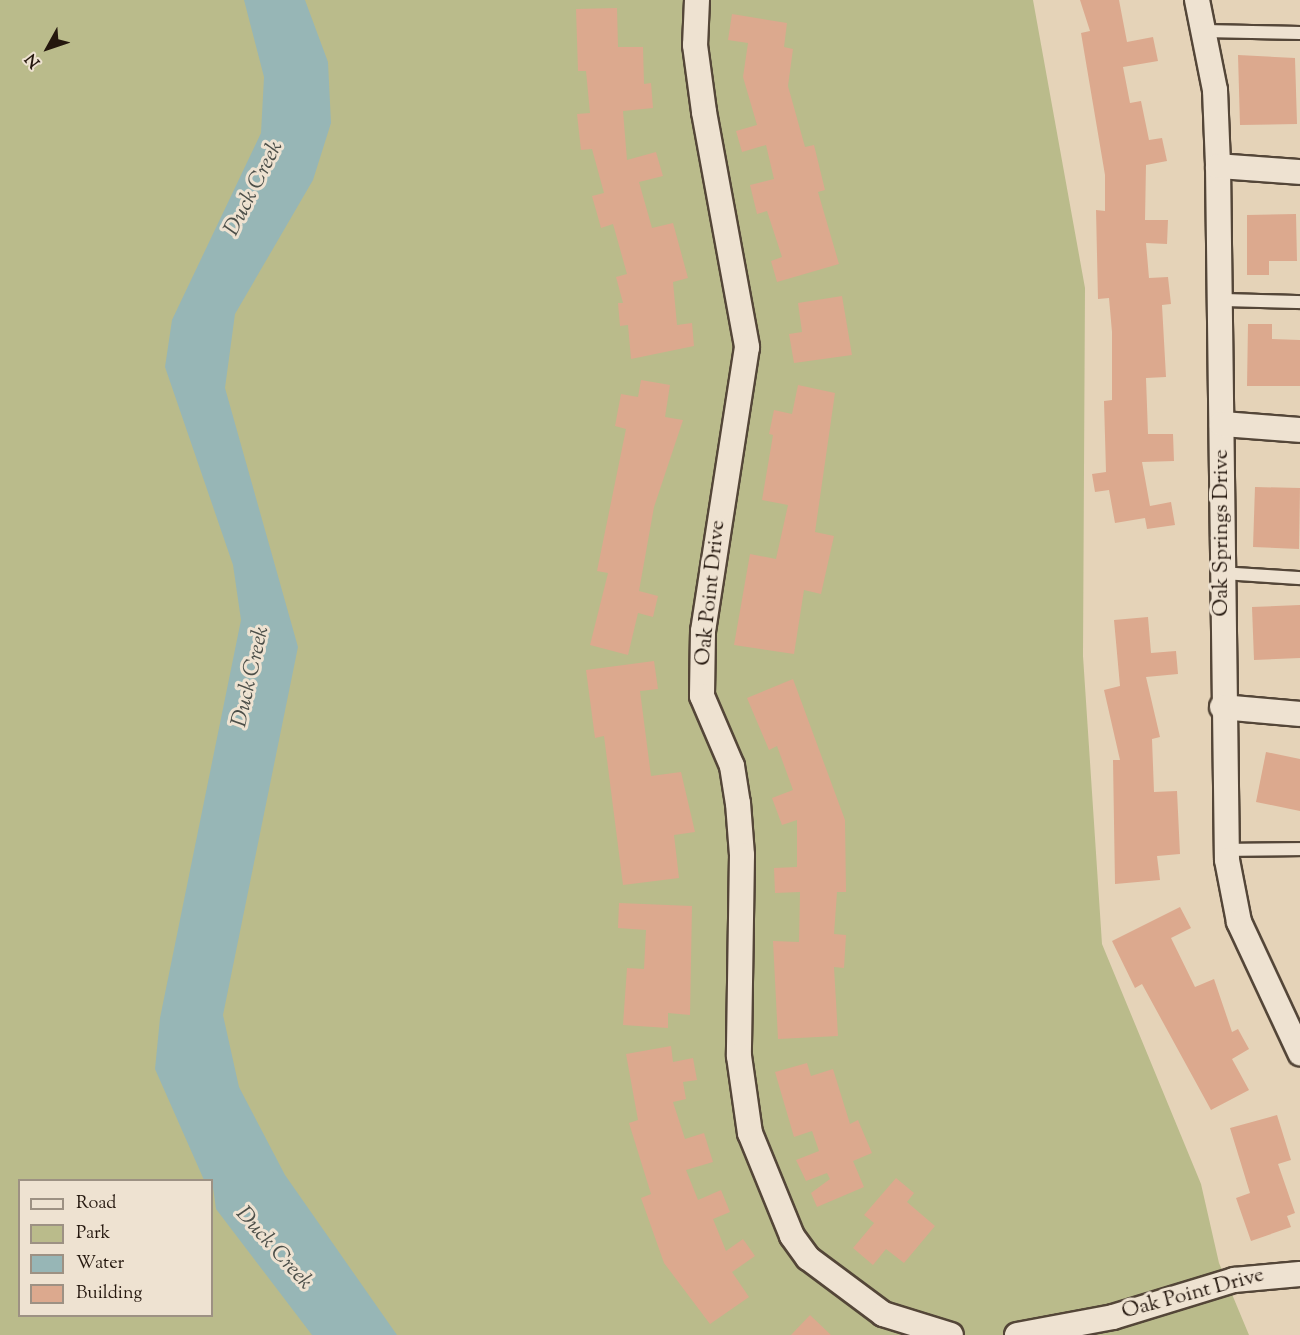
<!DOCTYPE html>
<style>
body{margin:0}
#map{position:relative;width:1300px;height:1335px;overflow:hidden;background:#e5d3b8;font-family:"Sorts Mill Goudy",serif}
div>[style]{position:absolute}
.green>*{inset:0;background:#babb8b}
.water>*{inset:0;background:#97b6b6}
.building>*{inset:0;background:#dca98e}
.roads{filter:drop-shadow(2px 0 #544638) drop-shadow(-2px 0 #544638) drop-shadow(0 2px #544638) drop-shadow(0 -2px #544638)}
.lane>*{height:12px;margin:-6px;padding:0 6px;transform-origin:6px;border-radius:6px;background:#eee2d1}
.street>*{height:24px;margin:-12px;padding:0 12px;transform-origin:12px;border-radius:12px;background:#eee2d1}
span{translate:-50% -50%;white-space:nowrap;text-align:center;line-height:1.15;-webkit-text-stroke:6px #eee2d1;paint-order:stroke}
.street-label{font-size:21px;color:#24170e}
.water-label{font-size:22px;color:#4c4f49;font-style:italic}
.legend{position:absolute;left:18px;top:1179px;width:195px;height:138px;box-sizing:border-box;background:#eee2d1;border:2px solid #9d9183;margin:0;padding:8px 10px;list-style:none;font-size:18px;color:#24170e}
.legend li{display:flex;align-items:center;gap:12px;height:30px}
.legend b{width:30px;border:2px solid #9d9183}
.north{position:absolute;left:18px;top:18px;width:60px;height:60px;-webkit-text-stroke:4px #eee2d1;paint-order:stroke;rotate:230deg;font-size:16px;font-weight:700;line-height:24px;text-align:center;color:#24170e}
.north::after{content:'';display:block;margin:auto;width:21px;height:27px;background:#24170e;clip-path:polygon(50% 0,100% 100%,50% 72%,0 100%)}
</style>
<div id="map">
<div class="green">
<i style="clip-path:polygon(evenodd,0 0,1033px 0,1085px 288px,1083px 656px,1102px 944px,1201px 1184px,1219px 1263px,1249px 1335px,0 1335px,0 0,20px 1180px,212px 1180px,212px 1316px,20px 1316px,20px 1180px)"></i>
</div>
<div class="water">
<i style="clip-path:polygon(244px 0,305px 0,328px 62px,331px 123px,313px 180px,235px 314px,225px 388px,298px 647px,223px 1015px,239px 1087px,285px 1175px,397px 1335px,312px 1335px,216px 1209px,212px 1180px,204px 1180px,155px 1069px,160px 1018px,241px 620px,233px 565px,165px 367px,172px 320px,261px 133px,264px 77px)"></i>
</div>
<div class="building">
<i style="clip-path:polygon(1080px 0,1119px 0,1127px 42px,1153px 37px,1158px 61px,1123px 67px,1130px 103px,1141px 101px,1149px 140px,1162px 138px,1167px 161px,1146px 165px,1145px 220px,1168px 220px,1167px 244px,1146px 243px,1149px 278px,1168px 277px,1171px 304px,1162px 305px,1166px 377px,1146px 378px,1148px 434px,1173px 434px,1174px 461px,1142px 462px,1150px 506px,1171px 502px,1175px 525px,1147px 529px,1145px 518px,1115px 523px,1109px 490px,1095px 492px,1092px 474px,1106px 472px,1104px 401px,1112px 400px,1112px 332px,1109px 298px,1098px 299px,1096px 210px,1105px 211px,1105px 175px,1081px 33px,1090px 31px)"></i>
<i style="clip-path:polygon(617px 8px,618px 47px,643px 47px,644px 84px,651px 83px,653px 108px,623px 111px,627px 160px,656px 152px,663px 176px,639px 182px,652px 228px,673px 223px,688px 278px,673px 282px,677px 325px,692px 323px,694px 346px,631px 359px,628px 325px,620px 326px,618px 303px,623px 303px,616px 277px,627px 274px,613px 224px,601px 228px,592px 196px,604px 193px,592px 149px,581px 150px,577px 114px,590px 113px,586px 71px,578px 71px,576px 9px)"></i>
<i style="clip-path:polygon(732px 14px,787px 23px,784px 47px,793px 49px,788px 86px,805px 147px,814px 145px,825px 190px,818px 192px,839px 264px,777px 282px,771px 261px,782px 257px,767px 211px,757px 214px,750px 185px,774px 179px,766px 145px,742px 152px,736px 131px,757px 125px,743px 77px,748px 43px,728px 40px)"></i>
<i style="clip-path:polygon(1238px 55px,1295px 58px,1297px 124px,1240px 125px)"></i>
<i style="clip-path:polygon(1296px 214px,1297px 261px,1269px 261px,1269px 275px,1247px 275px,1247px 215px)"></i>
<i style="clip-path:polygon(842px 296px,852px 355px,794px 363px,789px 334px,802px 332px,798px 303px)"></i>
<i style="clip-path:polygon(1248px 324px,1272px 324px,1272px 339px,1300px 340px,1300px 386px,1247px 386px)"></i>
<i style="clip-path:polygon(641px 380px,670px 385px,665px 417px,683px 420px,654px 507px,639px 591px,658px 596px,653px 617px,638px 613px,628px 655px,590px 645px,608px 573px,597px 571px,626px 429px,615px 426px,621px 394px,638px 397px)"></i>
<i style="clip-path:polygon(798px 385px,835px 393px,815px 532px,834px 536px,821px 594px,804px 590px,794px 654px,734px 645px,750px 554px,776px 559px,788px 505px,762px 500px,773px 435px,769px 434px,774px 410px,792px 414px)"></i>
<i style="clip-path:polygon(1255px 487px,1300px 488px,1299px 549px,1253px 547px)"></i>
<i style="clip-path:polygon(1300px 605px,1300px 658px,1254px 660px,1252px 607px)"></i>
<i style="clip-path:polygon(1148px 617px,1151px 653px,1176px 651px,1178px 674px,1146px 677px,1160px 737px,1152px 739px,1154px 792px,1177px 791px,1180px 854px,1157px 856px,1160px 880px,1115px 884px,1113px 760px,1120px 760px,1104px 690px,1120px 686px,1114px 620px)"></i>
<i style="clip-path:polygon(654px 661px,658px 689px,640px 691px,651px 776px,681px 772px,695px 832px,674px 835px,679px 878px,623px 885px,604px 736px,595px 738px,586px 670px)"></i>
<i style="clip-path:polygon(793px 679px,845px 820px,846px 892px,837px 892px,834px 934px,846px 935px,844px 968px,834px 967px,838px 1036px,778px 1039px,773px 941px,799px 942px,800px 892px,775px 893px,774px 868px,797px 867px,797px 820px,782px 825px,772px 798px,793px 790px,777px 746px,769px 750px,747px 698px)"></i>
<i style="clip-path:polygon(1266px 752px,1300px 759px,1300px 811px,1256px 802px)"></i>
<i style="clip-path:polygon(619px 903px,692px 906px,690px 1015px,668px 1013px,668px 1028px,623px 1025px,627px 968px,644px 969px,646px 930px,618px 928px)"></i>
<i style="clip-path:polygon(1180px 907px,1191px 928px,1171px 938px,1195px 987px,1214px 979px,1232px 1032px,1238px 1029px,1249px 1049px,1232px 1059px,1249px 1090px,1211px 1110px,1142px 984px,1135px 988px,1112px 941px)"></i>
<i style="clip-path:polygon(671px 1046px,673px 1062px,693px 1058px,697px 1080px,683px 1082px,686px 1099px,673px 1102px,685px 1139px,704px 1133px,713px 1162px,686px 1170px,698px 1200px,721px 1190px,730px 1212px,713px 1219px,726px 1251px,743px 1239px,755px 1256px,732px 1272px,749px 1297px,710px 1324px,664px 1263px,641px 1198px,651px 1194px,629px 1123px,638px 1120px,626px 1054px)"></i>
<i style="clip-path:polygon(807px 1063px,811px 1076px,833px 1069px,850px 1124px,858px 1120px,872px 1153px,853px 1161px,864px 1187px,817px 1207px,811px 1193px,830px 1179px,827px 1173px,806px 1181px,796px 1160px,819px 1151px,812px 1131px,794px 1137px,775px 1072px)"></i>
<i style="clip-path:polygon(1277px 1115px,1291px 1160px,1278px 1164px,1295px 1213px,1287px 1216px,1291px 1227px,1251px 1241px,1236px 1198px,1250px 1193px,1230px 1128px)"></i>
<i style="clip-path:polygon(896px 1178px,914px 1193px,907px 1202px,935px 1226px,904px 1263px,886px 1249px,873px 1265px,853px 1248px,874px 1223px,864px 1215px)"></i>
<i style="clip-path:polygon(810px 1315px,831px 1335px,791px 1335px)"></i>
</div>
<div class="roads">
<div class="lane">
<i style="left:1204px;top:31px;width:96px;rotate:1.2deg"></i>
<i style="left:1221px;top:300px;width:79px;rotate:1.5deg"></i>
<i style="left:1222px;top:573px;width:78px;rotate:3.7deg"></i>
<i style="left:1226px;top:850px;width:74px;rotate:-0.8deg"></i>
</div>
<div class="street">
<i style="left:697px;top:0;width:45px;rotate:92.5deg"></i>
<i style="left:695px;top:45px;width:68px;rotate:82.3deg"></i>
<i style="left:704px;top:112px;width:239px;rotate:79.6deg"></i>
<i style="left:747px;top:347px;width:287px;rotate:98.8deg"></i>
<i style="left:703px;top:631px;width:65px;rotate:90.9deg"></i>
<i style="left:702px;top:696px;width:76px;rotate:66.8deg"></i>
<i style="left:732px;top:766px;width:37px;rotate:81deg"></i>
<i style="left:738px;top:803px;width:52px;rotate:85.6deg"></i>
<i style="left:742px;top:855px;width:201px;rotate:90.9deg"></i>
<i style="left:739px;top:1056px;width:78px;rotate:81.9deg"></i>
<i style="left:750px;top:1133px;width:111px;rotate:67.8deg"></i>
<i style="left:792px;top:1236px;width:27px;rotate:54deg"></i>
<i style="left:808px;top:1258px;width:94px;rotate:36.7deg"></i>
<i style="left:883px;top:1314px;width:71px;rotate:17.2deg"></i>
<i style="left:1197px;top:0;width:92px;rotate:78.7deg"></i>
<i style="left:1215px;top:90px;width:76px;rotate:87.7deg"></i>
<i style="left:1218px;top:166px;width:694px;rotate:89.26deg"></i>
<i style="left:1227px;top:860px;width:63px;rotate:79deg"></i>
<i style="left:1239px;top:922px;width:145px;rotate:65deg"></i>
<i style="left:1218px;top:166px;width:82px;rotate:4.2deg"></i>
<i style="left:1222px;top:424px;width:78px;rotate:4.4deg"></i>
<i style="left:1222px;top:707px;width:78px;rotate:5.1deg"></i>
<i style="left:1017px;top:1335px;width:98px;rotate:-10.6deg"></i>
<i style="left:1113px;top:1317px;width:127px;rotate:-17deg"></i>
<i style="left:1234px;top:1280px;width:66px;rotate:-5.2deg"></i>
</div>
</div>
<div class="street-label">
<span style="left:1222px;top:533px;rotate:-90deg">Oak Springs Drive</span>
<span style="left:711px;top:593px;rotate:-84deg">Oak Point Drive</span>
<span style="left:1193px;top:1294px;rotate:-15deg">Oak Point Drive</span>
</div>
<div class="water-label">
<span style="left:255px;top:189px;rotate:-63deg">Duck Creek</span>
<span style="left:252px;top:677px;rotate:-77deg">Duck Creek</span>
<span style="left:273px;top:1249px;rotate:48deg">Duck Creek</span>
</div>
<ul class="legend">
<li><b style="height:8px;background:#eee2d1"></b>Road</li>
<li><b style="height:16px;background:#babb8b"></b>Park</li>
<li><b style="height:16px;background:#97b6b6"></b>Water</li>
<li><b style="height:16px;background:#dca98e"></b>Building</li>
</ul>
<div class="north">N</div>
</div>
